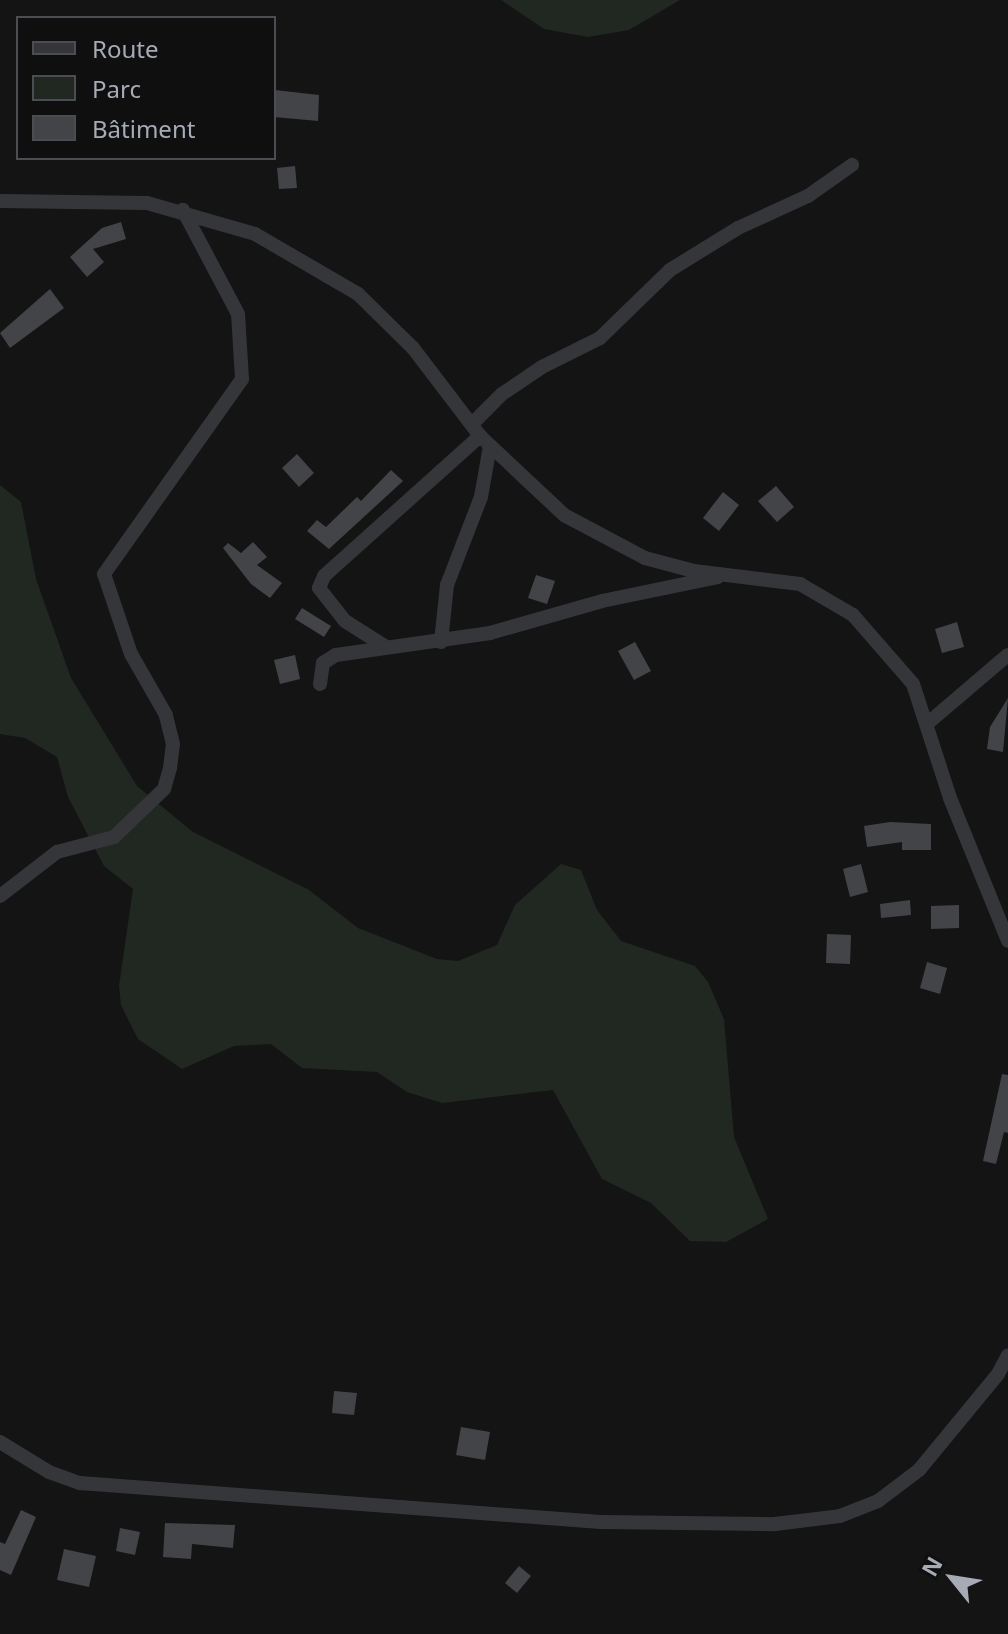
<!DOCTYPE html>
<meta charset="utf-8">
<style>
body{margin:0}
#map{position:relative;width:1008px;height:1634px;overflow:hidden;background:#141415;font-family:"Noto Sans",sans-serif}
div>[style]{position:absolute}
.green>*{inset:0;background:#202821}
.building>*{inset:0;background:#434448}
.street>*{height:14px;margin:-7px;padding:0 7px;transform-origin:7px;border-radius:7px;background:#35363a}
span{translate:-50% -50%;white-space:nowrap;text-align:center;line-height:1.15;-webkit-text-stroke:8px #0f0f10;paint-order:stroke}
.legend{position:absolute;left:16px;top:16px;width:260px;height:144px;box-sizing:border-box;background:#0f0f10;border:2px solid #4b4d52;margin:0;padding:10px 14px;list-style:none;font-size:24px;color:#a6abb5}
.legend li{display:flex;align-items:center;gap:16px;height:40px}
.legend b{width:40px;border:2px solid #4b4d52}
.north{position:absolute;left:912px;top:1538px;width:80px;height:80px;-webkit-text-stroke:6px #0f0f10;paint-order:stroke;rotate:300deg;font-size:22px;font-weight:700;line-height:32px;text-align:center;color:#a6abb5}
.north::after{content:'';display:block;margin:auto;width:28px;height:36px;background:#a6abb5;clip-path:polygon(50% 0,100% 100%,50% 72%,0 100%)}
</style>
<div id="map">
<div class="green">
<i style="clip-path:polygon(501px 0,680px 0,629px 30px,588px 37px,544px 29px)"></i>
<i style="clip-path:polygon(0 485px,21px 502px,36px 579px,71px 678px,137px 786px,193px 832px,309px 890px,358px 928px,437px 959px,458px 961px,497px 945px,515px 905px,561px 864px,581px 870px,597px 910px,621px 941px,695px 966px,708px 982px,724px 1019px,734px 1137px,768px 1219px,726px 1242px,690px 1241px,651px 1203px,602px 1179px,553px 1090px,442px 1103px,407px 1092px,377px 1072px,302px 1068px,271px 1044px,234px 1046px,182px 1069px,138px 1039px,121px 1005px,119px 986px,133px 889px,104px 866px,68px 797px,57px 757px,25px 738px,0 734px)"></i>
</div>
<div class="building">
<i style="clip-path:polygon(275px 90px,319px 95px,318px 121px,274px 117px)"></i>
<i style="clip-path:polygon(295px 166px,297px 188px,279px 189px,277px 168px)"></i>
<i style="clip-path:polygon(121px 222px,126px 239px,93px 249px,104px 262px,87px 277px,70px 257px,102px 228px)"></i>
<i style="clip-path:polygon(50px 289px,64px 308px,10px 348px,0 333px)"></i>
<i style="clip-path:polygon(297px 454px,314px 473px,299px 487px,282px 468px)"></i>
<i style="clip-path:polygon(391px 470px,403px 481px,329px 549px,307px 531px,317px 520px,326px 527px,357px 497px,361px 501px)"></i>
<i style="clip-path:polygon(776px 486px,794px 507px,777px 522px,758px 501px)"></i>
<i style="clip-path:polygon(723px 492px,739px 505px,719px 531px,703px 518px)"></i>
<i style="clip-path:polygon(253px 542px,267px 557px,257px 565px,282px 583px,270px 598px,251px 584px,223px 548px,228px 543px,241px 553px)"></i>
<i style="clip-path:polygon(536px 575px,555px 581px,547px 604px,528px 598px)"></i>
<i style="clip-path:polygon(302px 608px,331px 626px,324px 637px,295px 619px)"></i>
<i style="clip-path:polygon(957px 622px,964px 647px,942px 653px,935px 629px)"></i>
<i style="clip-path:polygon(635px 642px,651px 671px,634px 680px,618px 651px)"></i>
<i style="clip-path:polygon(295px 655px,300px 679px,280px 684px,274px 660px)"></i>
<i style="clip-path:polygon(1008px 698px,1003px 752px,987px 749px,990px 727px)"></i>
<i style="clip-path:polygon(890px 822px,931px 824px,931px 850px,902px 850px,902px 842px,867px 847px,864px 826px)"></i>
<i style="clip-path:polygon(861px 864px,868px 892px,850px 897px,843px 869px)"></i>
<i style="clip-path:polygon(910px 900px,911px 915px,881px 918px,880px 904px)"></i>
<i style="clip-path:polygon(959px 905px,959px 928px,931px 929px,931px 906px)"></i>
<i style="clip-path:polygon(827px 934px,851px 935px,850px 964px,826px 963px)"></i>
<i style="clip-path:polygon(927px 962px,947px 968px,940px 994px,920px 988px)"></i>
<i style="clip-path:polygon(1002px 1074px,1008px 1075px,1008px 1133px,1004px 1132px,996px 1164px,983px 1161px)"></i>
<i style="clip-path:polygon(334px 1391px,357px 1393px,354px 1415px,332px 1413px)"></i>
<i style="clip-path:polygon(461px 1427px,490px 1432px,485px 1460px,456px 1455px)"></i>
<i style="clip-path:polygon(21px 1510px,36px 1517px,11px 1575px,0 1570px,0 1542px,5px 1544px)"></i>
<i style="clip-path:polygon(165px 1523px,235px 1525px,233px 1548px,192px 1544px,191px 1559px,163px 1557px)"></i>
<i style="clip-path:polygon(120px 1528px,140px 1532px,135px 1555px,116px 1551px)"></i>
<i style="clip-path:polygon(64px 1549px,96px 1556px,89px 1587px,57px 1580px)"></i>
<i style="clip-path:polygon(519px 1566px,531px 1576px,517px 1593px,505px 1583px)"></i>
</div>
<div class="street">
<i style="left:0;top:201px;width:147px;rotate:0.8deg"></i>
<i style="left:147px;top:203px;width:112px;rotate:16deg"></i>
<i style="left:255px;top:234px;width:119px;rotate:30.2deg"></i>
<i style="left:358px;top:294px;width:77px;rotate:44.5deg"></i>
<i style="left:413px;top:348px;width:111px;rotate:52.7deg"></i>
<i style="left:480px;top:436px;width:115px;rotate:43.2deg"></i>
<i style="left:564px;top:515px;width:92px;rotate:28deg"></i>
<i style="left:645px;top:558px;width:51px;rotate:14.9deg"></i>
<i style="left:694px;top:571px;width:107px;rotate:7deg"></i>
<i style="left:800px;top:584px;width:61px;rotate:30.3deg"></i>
<i style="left:853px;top:615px;width:91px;rotate:49deg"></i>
<i style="left:913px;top:684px;width:120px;rotate:72deg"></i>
<i style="left:950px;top:798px;width:154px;rotate:67.9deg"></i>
<i style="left:472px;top:424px;width:42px;rotate:-45deg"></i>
<i style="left:502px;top:394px;width:48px;rotate:-34deg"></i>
<i style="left:542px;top:367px;width:65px;rotate:-26.6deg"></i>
<i style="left:600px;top:338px;width:98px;rotate:-44.2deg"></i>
<i style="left:670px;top:270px;width:80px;rotate:-31.7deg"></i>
<i style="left:738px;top:228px;width:77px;rotate:-24.6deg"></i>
<i style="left:808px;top:196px;width:54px;rotate:-35.2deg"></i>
<i style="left:441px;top:642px;width:57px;rotate:-84deg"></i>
<i style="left:447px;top:585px;width:94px;rotate:-68.9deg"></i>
<i style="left:481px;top:497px;width:52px;rotate:-80deg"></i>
<i style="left:386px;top:647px;width:49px;rotate:-147.6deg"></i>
<i style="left:345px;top:621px;width:42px;rotate:-128.2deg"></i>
<i style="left:319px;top:588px;width:13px;rotate:-67deg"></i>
<i style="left:324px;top:576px;width:210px;rotate:-41.9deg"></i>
<i style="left:320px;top:684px;width:21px;rotate:-82deg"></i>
<i style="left:323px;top:663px;width:15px;rotate:-32deg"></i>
<i style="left:336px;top:655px;width:156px;rotate:-8.1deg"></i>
<i style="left:490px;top:633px;width:116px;rotate:-15.9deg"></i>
<i style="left:602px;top:601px;width:118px;rotate:-11.7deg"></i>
<i style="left:928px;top:723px;width:105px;rotate:-40.4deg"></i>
<i style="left:0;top:896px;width:72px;rotate:-37.7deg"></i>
<i style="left:57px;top:852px;width:59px;rotate:-14.7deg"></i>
<i style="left:114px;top:837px;width:69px;rotate:-43.8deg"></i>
<i style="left:164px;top:789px;width:22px;rotate:-74deg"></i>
<i style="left:170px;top:768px;width:24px;rotate:-83deg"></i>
<i style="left:173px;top:744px;width:30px;rotate:-104deg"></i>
<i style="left:166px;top:715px;width:70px;rotate:-119.8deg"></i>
<i style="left:131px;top:654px;width:84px;rotate:-108.6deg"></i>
<i style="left:104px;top:574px;width:239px;rotate:-54.7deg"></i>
<i style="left:242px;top:379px;width:65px;rotate:-93.5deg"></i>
<i style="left:238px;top:314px;width:118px;rotate:-117.9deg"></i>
<i style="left:0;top:1442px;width:57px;rotate:31.5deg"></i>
<i style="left:49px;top:1472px;width:33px;rotate:20deg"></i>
<i style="left:80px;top:1483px;width:522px;rotate:4.28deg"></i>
<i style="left:601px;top:1522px;width:174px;rotate:0.7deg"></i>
<i style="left:775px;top:1524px;width:65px;rotate:-7deg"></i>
<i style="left:840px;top:1516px;width:41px;rotate:-21.5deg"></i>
<i style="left:878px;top:1501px;width:51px;rotate:-37.1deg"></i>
<i style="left:919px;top:1470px;width:124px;rotate:-50.5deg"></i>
<i style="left:998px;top:1374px;width:21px;rotate:-62deg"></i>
</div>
<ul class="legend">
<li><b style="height:10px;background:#35363a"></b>Route</li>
<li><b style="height:22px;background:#202821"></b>Parc</li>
<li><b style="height:22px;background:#434448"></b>Bâtiment</li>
</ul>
<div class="north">N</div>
</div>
